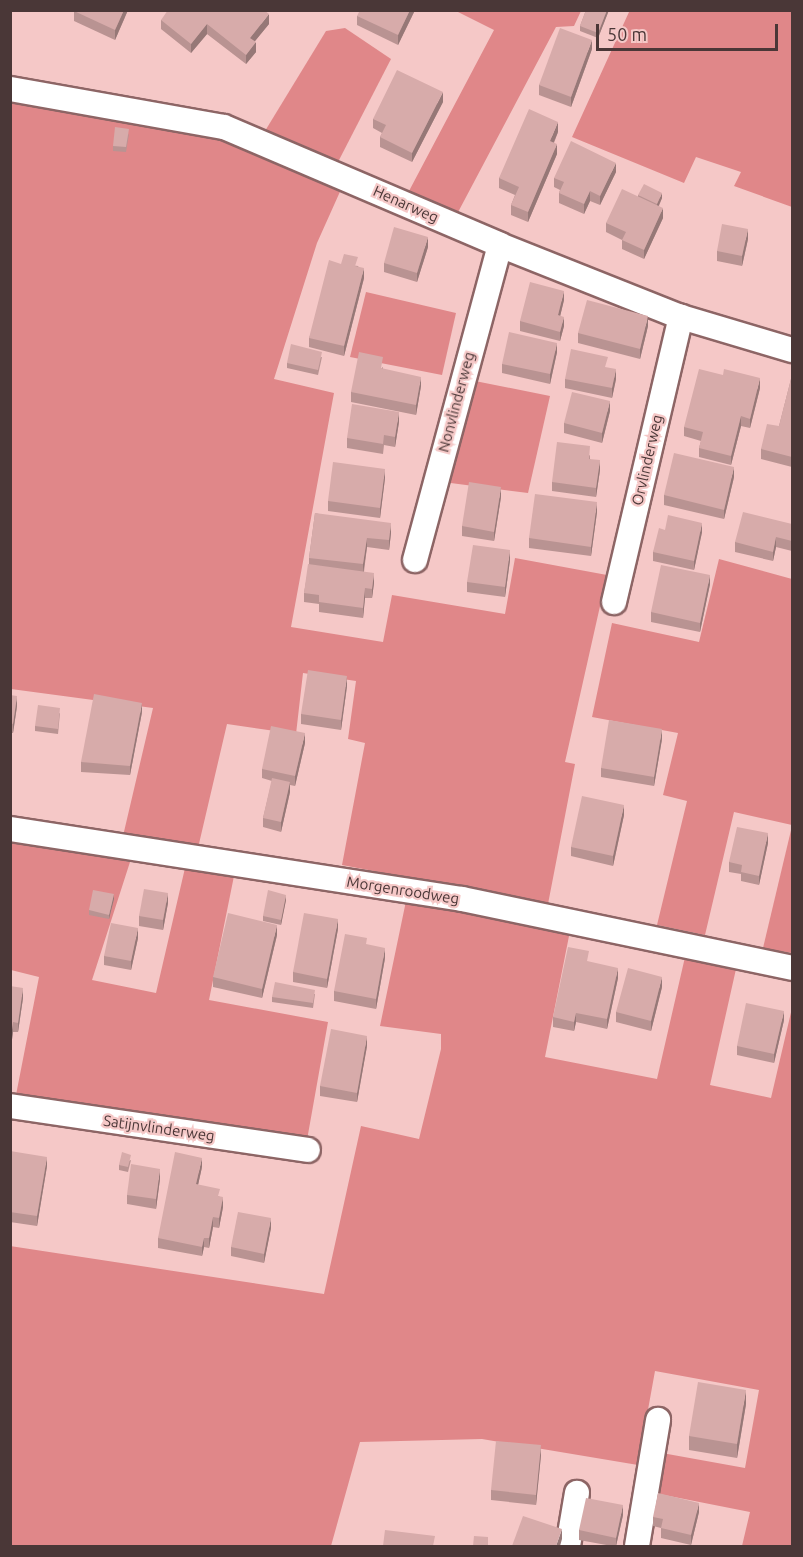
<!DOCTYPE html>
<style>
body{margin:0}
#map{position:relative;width:803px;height:1557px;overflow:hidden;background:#f5c8c7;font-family:Ubuntu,sans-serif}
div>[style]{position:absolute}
.green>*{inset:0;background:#e08789}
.roads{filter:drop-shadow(2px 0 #8d6565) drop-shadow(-2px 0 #8d6565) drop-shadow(0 2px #8d6565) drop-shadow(0 -2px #8d6565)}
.minor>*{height:24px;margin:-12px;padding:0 12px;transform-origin:12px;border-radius:12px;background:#fff}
.wall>*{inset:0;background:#b99392}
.shaded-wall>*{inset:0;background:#967877}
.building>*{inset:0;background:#d7abaa}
span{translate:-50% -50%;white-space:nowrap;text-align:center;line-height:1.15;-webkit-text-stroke:4.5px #f5c8c7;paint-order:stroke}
.street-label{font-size:15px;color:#4a3737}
.frame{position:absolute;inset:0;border:12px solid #4a3737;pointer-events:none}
.scale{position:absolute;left:596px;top:24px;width:182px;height:27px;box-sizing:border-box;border:3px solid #4a3737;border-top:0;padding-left:8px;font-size:18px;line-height:21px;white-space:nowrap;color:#4a3737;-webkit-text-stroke:4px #f5c8c7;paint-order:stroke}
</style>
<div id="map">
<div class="green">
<i style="clip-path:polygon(456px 11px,581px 11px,574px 26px,556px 27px,456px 216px,409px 191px,494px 30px)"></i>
<i style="clip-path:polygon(625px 11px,792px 11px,792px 207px,734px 186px,741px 172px,696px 157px,684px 183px,572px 137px,629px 12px)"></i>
<i style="clip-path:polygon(345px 28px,391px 59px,338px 162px,265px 131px,326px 31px)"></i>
<i style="clip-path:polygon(11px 99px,205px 128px,343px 185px,317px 243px,274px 379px,334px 393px,291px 627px,383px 642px,392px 595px,505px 614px,515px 558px,607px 575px,565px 762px,575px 764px,548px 904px,342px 865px,365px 743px,348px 739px,356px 681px,303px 673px,296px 734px,227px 724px,198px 848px,123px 836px,153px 708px,11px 689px)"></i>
<i style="clip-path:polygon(366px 292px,456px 313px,442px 375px,350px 357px)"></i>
<i style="clip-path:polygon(465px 379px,550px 396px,528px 493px,443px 482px)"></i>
<i style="clip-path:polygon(719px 559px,792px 579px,792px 825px,734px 812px,705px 935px,657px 925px,687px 801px,663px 795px,678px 733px,592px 717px,612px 623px,699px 642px)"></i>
<i style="clip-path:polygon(792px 826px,792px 953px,763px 948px)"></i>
<i style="clip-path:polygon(11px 839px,130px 862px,92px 980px,156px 993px,185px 868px,234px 876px,209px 1000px,328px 1022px,307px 1140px,16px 1095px,39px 977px,11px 970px)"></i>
<i style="clip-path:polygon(406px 901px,570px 931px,545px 1057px,657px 1079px,685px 957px,736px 969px,710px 1085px,771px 1098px,792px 1008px,792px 1546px,742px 1546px,750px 1512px,654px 1493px,662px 1453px,745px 1468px,759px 1390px,655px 1371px,638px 1465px,482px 1439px,360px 1442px,331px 1546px,11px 1546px,10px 1246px,324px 1294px,361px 1126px,419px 1139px,441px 1049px,441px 1034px,380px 1026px)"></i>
</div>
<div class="roads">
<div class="minor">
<i style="left:10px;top:89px;width:217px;rotate:10.1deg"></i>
<i style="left:224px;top:127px;width:300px;rotate:23.1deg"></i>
<i style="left:500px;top:245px;width:195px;rotate:21.7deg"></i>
<i style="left:681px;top:317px;width:116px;rotate:16.6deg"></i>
<i style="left:415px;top:560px;width:326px;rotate:-74.9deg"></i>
<i style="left:614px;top:602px;width:293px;rotate:-76.8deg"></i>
<i style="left:10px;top:829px;width:457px;rotate:8.8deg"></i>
<i style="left:462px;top:899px;width:337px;rotate:11.8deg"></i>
<i style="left:10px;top:1106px;width:301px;rotate:8.4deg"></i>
<i style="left:568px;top:1546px;width:54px;rotate:-80.4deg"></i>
<i style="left:637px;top:1546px;width:128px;rotate:-80.5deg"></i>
</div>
</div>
<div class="wall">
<i style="clip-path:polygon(128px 10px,115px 40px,74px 21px,74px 11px)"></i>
<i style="clip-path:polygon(415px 10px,398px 45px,357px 25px,357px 16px)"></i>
<i style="clip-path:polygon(586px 10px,609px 10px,598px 38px,580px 31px,580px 26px)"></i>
<i style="clip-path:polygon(161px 20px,269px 24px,255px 41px,256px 52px,246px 64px,207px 34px,191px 53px,161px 29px)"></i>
<i style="clip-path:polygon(592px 49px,571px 107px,539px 95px,539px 85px)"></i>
<i style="clip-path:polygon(443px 102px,412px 162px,380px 147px,380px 137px,382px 133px,373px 128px,373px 119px)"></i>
<i style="clip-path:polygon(558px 132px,554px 143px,557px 154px,528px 222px,511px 215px,511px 205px,515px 195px,499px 188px,499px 178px)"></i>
<i style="clip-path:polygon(129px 134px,126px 152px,113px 151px,113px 146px)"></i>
<i style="clip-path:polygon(616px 172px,600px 205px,590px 201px,584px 214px,559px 203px,559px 193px,560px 190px,554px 187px,554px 178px)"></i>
<i style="clip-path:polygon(638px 195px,662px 198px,659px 206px,663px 218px,644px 259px,622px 249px,622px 240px,606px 232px,606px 223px,638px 197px)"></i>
<i style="clip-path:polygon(748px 239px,742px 266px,717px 261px,717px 251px)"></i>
<i style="clip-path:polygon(428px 247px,417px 282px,384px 272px,384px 263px)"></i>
<i style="clip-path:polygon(341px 264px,358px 266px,364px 278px,344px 356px,309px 347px,309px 338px)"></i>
<i style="clip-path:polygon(564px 300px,560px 316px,564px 326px,560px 341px,520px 331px,520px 321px)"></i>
<i style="clip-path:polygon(648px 326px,640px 359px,578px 343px,578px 333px)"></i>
<i style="clip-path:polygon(557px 352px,550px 384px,502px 373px,502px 364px)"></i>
<i style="clip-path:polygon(322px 357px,318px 375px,287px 368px,287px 363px)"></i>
<i style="clip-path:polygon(383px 367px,383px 369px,421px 386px,416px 415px,351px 402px,351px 392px)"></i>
<i style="clip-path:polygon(792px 375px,792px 467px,761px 459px,761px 449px,779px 426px)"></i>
<i style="clip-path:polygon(565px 379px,616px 379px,612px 398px,565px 388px)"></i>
<i style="clip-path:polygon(760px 388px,750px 428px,741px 426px,731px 465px,699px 457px,699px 448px,701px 441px,684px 436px,684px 427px)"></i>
<i style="clip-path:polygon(610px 411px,602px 443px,564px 433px,564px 423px)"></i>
<i style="clip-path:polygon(399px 422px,395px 447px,384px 445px,383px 454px,347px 448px,347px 438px)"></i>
<i style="clip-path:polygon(590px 455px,590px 459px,600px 470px,596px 497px,552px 491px,552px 482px)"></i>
<i style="clip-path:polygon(734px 477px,724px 519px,664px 505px,664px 495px)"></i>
<i style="clip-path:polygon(385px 478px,380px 518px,328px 511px,328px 501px)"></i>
<i style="clip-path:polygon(501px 497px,494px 541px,462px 536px,462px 526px)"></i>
<i style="clip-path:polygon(597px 512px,591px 556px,529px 548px,529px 538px)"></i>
<i style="clip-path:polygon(315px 513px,391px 533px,389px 550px,367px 547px,364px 572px,374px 583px,372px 598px,365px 598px,363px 618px,319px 612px,319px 604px,304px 602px,304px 593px,309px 565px,309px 558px)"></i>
<i style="clip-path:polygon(792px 524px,792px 551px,776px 547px,773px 561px,735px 552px,735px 542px)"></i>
<i style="clip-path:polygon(665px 530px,702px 532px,694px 570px,653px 561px,653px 552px)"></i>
<i style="clip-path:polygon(510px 560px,505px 597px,467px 592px,467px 582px)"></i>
<i style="clip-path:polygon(710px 584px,700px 632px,651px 622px,651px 612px)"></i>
<i style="clip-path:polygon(347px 686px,341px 730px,301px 724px,301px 714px)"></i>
<i style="clip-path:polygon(10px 695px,17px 706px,13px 733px,10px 733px)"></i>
<i style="clip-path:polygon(142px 712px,130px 775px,81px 772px,81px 762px)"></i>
<i style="clip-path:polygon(60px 713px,58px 734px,35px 731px,35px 726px)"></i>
<i style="clip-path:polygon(662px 739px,654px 786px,601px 777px,601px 768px)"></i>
<i style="clip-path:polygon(305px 743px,295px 786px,290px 785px,290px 792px,281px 832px,263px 827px,263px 818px,272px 781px,262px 778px,262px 769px)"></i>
<i style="clip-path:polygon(624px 815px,613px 866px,571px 856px,571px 847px)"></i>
<i style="clip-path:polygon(768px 843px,759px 885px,741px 881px,741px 874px,729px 872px,729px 862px)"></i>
<i style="clip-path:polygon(114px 899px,109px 919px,89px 915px,89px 910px)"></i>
<i style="clip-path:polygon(286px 900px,281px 925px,263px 921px,263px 916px)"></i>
<i style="clip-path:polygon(168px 903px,163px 930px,139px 926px,139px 916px)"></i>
<i style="clip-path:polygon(338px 929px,327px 988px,293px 982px,293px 972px)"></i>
<i style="clip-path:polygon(277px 935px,262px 998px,213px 987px,213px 977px)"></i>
<i style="clip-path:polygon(138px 938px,131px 970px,104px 965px,104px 956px)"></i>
<i style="clip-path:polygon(385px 958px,376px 1009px,334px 1001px,334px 991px)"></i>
<i style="clip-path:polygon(589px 962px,618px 978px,607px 1029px,576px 1022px,574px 1031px,553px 1027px,553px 1017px)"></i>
<i style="clip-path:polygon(10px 986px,23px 998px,18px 1032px,13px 1032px,11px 1047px)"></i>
<i style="clip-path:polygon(662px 987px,651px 1031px,616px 1022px,616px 1012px)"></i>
<i style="clip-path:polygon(315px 994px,313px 1008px,272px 1002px,272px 997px)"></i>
<i style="clip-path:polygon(784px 1020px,774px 1063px,737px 1055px,737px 1046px)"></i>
<i style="clip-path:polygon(367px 1046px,357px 1102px,320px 1096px,320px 1086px)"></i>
<i style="clip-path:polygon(10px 1151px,47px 1166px,37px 1226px,10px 1222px)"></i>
<i style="clip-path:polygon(131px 1160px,128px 1172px,119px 1170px,119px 1165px)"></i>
<i style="clip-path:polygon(202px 1167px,198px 1185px,220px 1197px,223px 1207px,219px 1228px,213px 1227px,209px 1248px,204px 1247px,202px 1256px,158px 1248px,158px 1238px)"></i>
<i style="clip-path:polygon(160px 1179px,156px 1209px,127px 1204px,127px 1195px)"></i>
<i style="clip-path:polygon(271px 1228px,264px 1263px,231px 1256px,231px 1247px)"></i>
<i style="clip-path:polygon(746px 1404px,737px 1458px,689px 1450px,689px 1436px)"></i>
<i style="clip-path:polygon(541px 1455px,536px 1505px,491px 1500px,491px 1490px)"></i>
<i style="clip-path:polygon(699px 1512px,691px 1545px,661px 1538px,661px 1528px,653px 1526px,653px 1517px)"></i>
<i style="clip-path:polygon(623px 1515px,616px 1546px,612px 1546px,579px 1540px,579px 1530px)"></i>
</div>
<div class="shaded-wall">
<i style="clip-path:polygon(124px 10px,128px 10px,115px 40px,115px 30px)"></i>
<i style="clip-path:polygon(410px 10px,415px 10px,398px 45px,398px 35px)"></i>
<i style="clip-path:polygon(607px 10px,609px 10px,598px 38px,598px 33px)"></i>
<i style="clip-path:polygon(269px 14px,269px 24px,250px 47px,250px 38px)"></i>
<i style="clip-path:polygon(207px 24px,207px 34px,191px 53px,191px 44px)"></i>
<i style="clip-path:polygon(592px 40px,592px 49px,571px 107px,571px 97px)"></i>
<i style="clip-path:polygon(256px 42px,256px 52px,246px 64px,246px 55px)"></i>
<i style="clip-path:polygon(443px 92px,443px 102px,412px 162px,412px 153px)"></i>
<i style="clip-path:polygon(558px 122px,558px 132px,550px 151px,550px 141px)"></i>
<i style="clip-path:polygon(557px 144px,557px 154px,528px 222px,528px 212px)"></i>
<i style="clip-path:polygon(616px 163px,616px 172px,600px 205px,600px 196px)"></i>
<i style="clip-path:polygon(590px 191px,590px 201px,584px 214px,584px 204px)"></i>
<i style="clip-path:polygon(662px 193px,662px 198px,657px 209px,657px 204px)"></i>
<i style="clip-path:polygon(663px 208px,663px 218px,644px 259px,644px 250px)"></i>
<i style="clip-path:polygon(748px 229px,748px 239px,742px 266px,742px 256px)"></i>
<i style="clip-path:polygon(428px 237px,428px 247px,417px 282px,417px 273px)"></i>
<i style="clip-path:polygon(364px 268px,364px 278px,344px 356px,344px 346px)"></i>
<i style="clip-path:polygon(564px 291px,564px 300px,558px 325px,558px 315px)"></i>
<i style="clip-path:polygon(648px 316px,648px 326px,640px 359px,640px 349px)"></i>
<i style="clip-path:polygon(564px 317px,564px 326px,560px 341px,560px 332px)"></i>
<i style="clip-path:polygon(557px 343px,557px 352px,550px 384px,550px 374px)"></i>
<i style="clip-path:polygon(616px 369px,616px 379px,612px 398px,612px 388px)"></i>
<i style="clip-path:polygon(421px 377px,421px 386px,416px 415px,416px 405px)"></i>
<i style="clip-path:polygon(760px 378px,760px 388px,750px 428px,750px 419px)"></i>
<i style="clip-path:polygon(610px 401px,610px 411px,602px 443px,602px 433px)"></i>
<i style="clip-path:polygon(399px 412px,399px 422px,395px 447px,395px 437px)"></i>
<i style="clip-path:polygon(741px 416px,741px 426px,731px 465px,731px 456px)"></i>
<i style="clip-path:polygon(600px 460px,600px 470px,596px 497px,596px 488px)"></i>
<i style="clip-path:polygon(734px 467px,734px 477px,724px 519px,724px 510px)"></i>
<i style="clip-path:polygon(385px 469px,385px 478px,380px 518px,380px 508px)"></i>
<i style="clip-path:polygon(501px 487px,501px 497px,494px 541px,494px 532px)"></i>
<i style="clip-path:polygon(597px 502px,597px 512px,591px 556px,591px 547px)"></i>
<i style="clip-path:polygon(391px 523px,391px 533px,389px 550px,389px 540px)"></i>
<i style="clip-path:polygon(702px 523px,702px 532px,694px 570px,694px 561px)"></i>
<i style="clip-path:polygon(776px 537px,776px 547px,773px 561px,773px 552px)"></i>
<i style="clip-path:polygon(367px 538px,367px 547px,363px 574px,363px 564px)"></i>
<i style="clip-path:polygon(510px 550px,510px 560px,505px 597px,505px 587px)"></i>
<i style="clip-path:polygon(374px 573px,374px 583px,372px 598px,372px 589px)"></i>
<i style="clip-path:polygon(710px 575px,710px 584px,700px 632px,700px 623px)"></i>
<i style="clip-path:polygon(365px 588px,365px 598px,363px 618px,363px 608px)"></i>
<i style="clip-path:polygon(347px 676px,347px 686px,341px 730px,341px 720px)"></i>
<i style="clip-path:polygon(17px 696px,17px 706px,13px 733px,13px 724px)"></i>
<i style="clip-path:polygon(142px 703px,142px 712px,130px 775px,130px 766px)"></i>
<i style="clip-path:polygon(662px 729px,662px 739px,654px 786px,654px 777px)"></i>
<i style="clip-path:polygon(305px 733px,305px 743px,295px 786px,295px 776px)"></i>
<i style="clip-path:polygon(290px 782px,290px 792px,281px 832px,281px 822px)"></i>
<i style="clip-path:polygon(624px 805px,624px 815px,613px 866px,613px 856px)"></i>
<i style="clip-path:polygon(768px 833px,768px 843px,759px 885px,759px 876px)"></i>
<i style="clip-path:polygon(168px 893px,168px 903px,163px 930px,163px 920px)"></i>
<i style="clip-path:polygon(114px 894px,114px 899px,109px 919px,109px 915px)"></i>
<i style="clip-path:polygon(286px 895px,286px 900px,281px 925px,281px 920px)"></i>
<i style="clip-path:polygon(338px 919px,338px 929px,327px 988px,327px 979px)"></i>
<i style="clip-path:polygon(277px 925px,277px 935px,262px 998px,262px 989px)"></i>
<i style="clip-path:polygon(138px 928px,138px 938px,131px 970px,131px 961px)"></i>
<i style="clip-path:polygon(385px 948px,385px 958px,376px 1009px,376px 999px)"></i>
<i style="clip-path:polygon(618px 968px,618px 978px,607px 1029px,607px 1019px)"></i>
<i style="clip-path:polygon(662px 977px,662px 987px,651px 1031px,651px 1021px)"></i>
<i style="clip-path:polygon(23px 988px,23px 998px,18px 1032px,18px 1023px)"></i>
<i style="clip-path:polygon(784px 1011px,784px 1020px,774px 1063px,774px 1054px)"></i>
<i style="clip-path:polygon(576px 1013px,576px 1022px,574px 1031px,574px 1022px)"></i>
<i style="clip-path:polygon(13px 1022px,13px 1032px,11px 1047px,11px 1038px)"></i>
<i style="clip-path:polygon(367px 1036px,367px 1046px,357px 1102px,357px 1093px)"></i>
<i style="clip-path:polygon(47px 1157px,47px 1166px,37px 1226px,37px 1216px)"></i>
<i style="clip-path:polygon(202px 1158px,202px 1167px,196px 1194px,196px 1184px)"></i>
<i style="clip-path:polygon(160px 1169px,160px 1179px,156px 1209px,156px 1199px)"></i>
<i style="clip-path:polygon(223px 1197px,223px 1207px,219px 1228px,219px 1218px)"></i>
<i style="clip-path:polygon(213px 1217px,213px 1227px,209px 1248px,209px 1238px)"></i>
<i style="clip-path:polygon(271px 1218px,271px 1228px,264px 1263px,264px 1254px)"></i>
<i style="clip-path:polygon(204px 1238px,204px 1247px,202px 1256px,202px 1247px)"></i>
<i style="clip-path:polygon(746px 1390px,746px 1404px,737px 1458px,737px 1444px)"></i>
<i style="clip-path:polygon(541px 1445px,541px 1455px,536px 1505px,536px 1495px)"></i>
<i style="clip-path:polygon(699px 1503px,699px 1512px,691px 1545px,691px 1535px)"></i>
<i style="clip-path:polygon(623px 1505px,623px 1515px,616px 1546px,616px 1538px)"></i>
<i style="clip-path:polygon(562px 1529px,562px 1539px,560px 1546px,556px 1546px)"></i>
</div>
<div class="building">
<i style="clip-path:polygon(74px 10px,124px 10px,115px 30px,74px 11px)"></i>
<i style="clip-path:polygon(168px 10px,264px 10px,269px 14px,250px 38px,256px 42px,246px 55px,207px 24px,191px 44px,161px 20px)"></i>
<i style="clip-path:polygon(360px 10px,410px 10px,398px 35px,357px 16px)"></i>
<i style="clip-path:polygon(586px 10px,607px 10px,598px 33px,580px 26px)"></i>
<i style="clip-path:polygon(560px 28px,592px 40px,571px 97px,539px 85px)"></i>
<i style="clip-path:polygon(397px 70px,443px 92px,412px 153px,380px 137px,386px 125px,373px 119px)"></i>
<i style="clip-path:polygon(529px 109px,558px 122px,550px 141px,557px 144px,528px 212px,511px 205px,519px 187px,499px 178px)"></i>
<i style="clip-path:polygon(115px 127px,129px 129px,126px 147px,113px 146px)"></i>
<i style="clip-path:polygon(571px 141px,616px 163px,600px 196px,590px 191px,584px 204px,559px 193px,564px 182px,554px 178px)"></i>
<i style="clip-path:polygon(644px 184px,662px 193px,657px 204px,638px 195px)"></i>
<i style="clip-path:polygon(622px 189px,663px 208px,644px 250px,622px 240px,626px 232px,606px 223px)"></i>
<i style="clip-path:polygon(722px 224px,748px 229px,742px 256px,717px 251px)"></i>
<i style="clip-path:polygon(394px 227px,428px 237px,417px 273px,384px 263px)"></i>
<i style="clip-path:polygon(344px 254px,358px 257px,355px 266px,364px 268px,344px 346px,309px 338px,329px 260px,341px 264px)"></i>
<i style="clip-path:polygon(530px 282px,564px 291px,558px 315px,564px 317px,560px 332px,520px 321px)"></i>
<i style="clip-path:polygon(587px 300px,648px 316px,640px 349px,578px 333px)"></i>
<i style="clip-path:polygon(509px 332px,557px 343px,550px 374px,502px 364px)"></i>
<i style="clip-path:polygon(291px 344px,322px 352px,318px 370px,287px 363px)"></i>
<i style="clip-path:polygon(571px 349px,608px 357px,605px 367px,616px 369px,612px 388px,565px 379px)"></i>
<i style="clip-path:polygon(359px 352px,383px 357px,381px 368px,421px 377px,416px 405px,351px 392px)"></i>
<i style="clip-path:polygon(699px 369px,723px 375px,724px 369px,760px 378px,750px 419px,741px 416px,731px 456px,699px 448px,703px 432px,684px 427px)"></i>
<i style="clip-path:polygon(792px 375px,792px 457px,761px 449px,767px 424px,779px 426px)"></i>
<i style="clip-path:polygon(572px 392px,610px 401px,602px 433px,564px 423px)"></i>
<i style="clip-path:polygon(352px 404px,399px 412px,395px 437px,384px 435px,383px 444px,347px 438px)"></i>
<i style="clip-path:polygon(557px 442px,590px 446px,589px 459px,600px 460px,596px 488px,552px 482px)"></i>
<i style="clip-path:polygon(674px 453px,734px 467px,724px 510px,664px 495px)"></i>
<i style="clip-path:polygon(333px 462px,385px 469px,380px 508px,328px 501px)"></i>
<i style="clip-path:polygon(469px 482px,501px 487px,494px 532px,462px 526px)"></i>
<i style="clip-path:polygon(535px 494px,597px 502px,591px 547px,529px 538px)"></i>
<i style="clip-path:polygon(743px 512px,792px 524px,792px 541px,776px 537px,773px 552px,735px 542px)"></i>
<i style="clip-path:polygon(315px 513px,391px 523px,389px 540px,367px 538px,363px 564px,309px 558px)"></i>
<i style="clip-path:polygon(668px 515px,702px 523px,694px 561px,653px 552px,659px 528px,665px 530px)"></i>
<i style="clip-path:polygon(473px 545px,510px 550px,505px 587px,467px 582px)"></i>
<i style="clip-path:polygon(308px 564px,374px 573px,372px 589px,365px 588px,363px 608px,319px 602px,319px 595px,304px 593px)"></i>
<i style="clip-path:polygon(661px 565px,710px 575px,700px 623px,651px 612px)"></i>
<i style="clip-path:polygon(308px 670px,347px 676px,341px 720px,301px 714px)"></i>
<i style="clip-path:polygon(94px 694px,142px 703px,130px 766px,81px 762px)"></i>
<i style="clip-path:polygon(10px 695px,17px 696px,13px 724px,10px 723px)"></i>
<i style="clip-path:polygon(38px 705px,60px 708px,58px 729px,35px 726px)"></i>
<i style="clip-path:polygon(609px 720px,662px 729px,654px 777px,601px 768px)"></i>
<i style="clip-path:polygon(271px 726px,305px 733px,295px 776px,262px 769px)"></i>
<i style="clip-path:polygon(272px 778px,290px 782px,281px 822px,263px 818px)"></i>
<i style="clip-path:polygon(582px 796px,624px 805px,613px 856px,571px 847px)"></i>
<i style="clip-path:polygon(737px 827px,768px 833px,759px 876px,741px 872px,742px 865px,729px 862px)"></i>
<i style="clip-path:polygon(144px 889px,168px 893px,163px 920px,139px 916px)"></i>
<i style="clip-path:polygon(93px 890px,114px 894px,109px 915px,89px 910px)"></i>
<i style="clip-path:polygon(268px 890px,286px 895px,281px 920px,263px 916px)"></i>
<i style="clip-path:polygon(228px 913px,277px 925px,262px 989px,213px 977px)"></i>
<i style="clip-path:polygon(304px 913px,338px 919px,327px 979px,293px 972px)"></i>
<i style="clip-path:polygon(111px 923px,138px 928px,131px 961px,104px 956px)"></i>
<i style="clip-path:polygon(345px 934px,367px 938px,366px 944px,385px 948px,376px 999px,334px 991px)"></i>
<i style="clip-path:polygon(568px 947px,589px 951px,587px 961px,618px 968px,607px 1019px,576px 1013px,574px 1022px,553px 1017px)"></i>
<i style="clip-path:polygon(628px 968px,662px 977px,651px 1021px,616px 1012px)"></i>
<i style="clip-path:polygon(275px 982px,315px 990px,313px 1003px,272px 997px)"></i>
<i style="clip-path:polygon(10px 986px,23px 988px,18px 1023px,13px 1022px,11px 1038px)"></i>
<i style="clip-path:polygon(746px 1003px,784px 1011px,774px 1054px,737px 1046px)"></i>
<i style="clip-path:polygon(331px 1029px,367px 1036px,357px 1093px,320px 1086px)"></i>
<i style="clip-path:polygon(10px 1151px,47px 1157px,37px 1216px,10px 1212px)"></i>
<i style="clip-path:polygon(122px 1152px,131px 1155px,128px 1167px,119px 1165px)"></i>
<i style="clip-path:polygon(175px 1152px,202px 1158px,196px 1184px,220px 1189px,218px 1196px,223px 1197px,219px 1218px,213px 1217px,209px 1238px,204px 1238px,202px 1247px,158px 1238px)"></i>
<i style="clip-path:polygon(131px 1164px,160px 1169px,156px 1199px,127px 1195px)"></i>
<i style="clip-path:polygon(238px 1212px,271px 1218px,264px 1254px,231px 1247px)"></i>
<i style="clip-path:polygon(698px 1382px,746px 1390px,737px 1444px,689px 1436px)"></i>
<i style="clip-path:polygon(496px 1441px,541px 1445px,536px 1495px,491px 1490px)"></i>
<i style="clip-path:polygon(658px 1493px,699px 1503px,691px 1535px,661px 1528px,663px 1519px,653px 1517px)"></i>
<i style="clip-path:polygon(586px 1498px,623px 1505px,616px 1538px,579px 1530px)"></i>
<i style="clip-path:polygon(523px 1516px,562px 1529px,556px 1546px,512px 1546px)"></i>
<i style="clip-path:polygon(385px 1530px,435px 1536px,433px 1546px,383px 1546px)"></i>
<i style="clip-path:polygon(474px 1536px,488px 1537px,488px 1546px,473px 1546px)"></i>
</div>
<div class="street-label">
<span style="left:406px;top:204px;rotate:24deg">Henarweg</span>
<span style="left:456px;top:402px;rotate:-75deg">Nonvlinderweg</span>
<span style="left:647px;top:460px;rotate:-77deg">Orvlinderweg</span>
<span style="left:403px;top:890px;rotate:9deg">Morgenroodweg</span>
<span style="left:159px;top:1128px;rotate:8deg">Satijnvlinderweg</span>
</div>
<div class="frame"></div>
<div class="scale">50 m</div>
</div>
